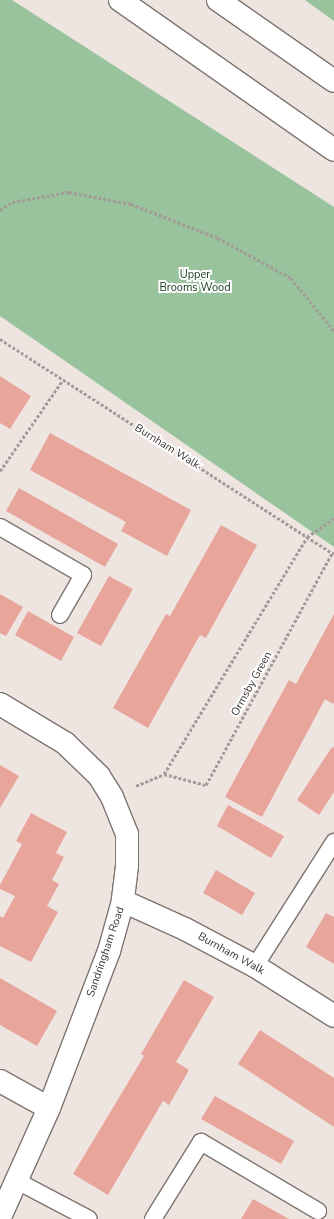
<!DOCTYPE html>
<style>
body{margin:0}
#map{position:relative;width:334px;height:1219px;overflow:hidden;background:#efe5e0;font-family:"Nunito Sans",sans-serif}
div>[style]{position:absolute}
.green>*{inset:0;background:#98c39d}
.building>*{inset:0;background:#e8a59c}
.path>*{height:2.5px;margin-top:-1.25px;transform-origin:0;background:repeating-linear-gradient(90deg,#a39b97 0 3px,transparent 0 5px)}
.roads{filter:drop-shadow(1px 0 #7d7470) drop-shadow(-1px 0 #7d7470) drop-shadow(0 1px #7d7470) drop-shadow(0 -1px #7d7470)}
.lane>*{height:16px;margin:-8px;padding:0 8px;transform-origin:8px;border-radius:8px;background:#fff}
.street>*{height:22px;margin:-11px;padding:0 11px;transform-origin:11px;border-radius:11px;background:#fff}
.highway>*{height:22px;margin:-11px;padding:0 11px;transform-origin:11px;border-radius:11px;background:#fff}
span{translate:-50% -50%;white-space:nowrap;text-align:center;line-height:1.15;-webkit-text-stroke:4px #fff;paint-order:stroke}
.park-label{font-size:11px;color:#103619}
.street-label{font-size:11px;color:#373331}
</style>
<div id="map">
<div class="green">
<i style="clip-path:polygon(0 0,12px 0,334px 207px,334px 547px,0 316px)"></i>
<i style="clip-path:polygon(305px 0,334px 0,334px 21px)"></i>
</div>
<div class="building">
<i style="clip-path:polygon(0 376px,31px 396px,10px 429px,0 423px)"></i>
<i style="clip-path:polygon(50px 433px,191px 510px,167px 556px,121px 531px,126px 522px,30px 470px)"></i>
<i style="clip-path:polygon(19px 488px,118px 544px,105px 567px,6px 511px)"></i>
<i style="clip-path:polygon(221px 525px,257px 545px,206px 638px,200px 635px,148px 728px,113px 708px,166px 614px,170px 616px)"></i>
<i style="clip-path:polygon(109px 576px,133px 589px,101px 646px,77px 633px)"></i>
<i style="clip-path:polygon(0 594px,23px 607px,6px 636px,0 633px)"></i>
<i style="clip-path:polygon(28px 611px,74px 637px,61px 661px,15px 635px)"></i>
<i style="clip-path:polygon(334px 614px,334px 702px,333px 704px,325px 699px,262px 817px,225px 797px,289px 680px,296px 684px)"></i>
<i style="clip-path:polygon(332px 747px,334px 748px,334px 792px,319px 815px,297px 800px)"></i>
<i style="clip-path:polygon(0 765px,19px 776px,0 808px)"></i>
<i style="clip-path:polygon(228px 805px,284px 836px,271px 858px,217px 826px)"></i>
<i style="clip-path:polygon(31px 813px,67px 832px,56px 853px,64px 857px,52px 880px,59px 884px,47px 906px,58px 912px,31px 962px,0 946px,0 916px,3px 918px,15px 896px,0 889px,0 885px,22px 844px,16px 841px)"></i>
<i style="clip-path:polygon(216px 870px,255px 893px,242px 915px,203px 893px)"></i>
<i style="clip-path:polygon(326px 913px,334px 917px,334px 964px,306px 947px)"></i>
<i style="clip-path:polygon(0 978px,57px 1011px,37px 1046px,0 1025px)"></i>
<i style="clip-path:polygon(184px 980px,214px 997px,176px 1062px,189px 1070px,169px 1105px,163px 1101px,108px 1195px,73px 1174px,144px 1056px,141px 1054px)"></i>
<i style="clip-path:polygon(260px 1030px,334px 1078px,334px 1127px,238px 1064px)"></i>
<i style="clip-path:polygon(215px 1096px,294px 1141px,281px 1164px,201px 1119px)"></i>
<i style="clip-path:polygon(253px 1199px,289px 1219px,241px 1219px)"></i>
</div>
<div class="path">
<i style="left:0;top:210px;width:14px;rotate:-34deg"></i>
<i style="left:12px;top:202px;width:58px;rotate:-10deg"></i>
<i style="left:69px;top:192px;width:63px;rotate:11deg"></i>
<i style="left:131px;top:204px;width:93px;rotate:21.3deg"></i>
<i style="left:218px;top:238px;width:83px;rotate:28.7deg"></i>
<i style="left:291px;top:278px;width:68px;rotate:50.9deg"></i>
<i style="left:0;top:339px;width:397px;rotate:32.8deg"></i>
<i style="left:0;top:471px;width:109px;rotate:-55.4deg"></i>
<i style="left:164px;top:774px;width:277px;rotate:-58.9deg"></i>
<i style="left:307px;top:537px;width:33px;rotate:-35deg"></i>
<i style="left:136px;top:786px;width:30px;rotate:-23deg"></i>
<i style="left:164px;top:774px;width:43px;rotate:14.7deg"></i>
<i style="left:206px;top:785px;width:264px;rotate:-61.5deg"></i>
</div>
<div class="roads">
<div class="lane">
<i style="left:0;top:527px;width:96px;rotate:30deg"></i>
<i style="left:83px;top:575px;width:46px;rotate:119.9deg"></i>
<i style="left:255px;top:966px;width:147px;rotate:-57.5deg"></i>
<i style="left:17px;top:1181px;width:81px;rotate:27.8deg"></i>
<i style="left:153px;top:1219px;width:91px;rotate:-58.1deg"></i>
<i style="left:201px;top:1142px;width:136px;rotate:30.5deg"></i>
</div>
<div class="street">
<i style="left:0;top:704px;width:76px;rotate:31deg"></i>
<i style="left:65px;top:743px;width:47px;rotate:44.1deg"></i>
<i style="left:99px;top:776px;width:25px;rotate:58deg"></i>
<i style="left:112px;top:797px;width:40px;rotate:68deg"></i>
<i style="left:127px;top:834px;width:32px;rotate:90deg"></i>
<i style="left:127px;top:866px;width:35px;rotate:97deg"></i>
<i style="left:123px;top:901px;width:52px;rotate:105.6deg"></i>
<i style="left:109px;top:951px;width:168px;rotate:110.9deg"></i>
<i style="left:49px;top:1108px;width:120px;rotate:114.2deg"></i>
<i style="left:123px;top:901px;width:68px;rotate:24.3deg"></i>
<i style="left:185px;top:929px;width:79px;rotate:27.9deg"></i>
<i style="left:255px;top:966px;width:93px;rotate:32.3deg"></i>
<i style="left:0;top:1081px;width:56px;rotate:28.9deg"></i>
</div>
<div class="highway">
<i style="left:120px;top:0;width:261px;rotate:35deg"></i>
<i style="left:218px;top:0;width:141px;rotate:34.9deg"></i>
</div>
</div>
<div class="park-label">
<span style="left:195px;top:282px">Upper<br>Brooms Wood</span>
</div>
<div class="street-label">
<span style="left:167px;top:447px;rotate:32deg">Burnham Walk</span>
<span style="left:252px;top:684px;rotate:-61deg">Ormsby Green</span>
<span style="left:106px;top:952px;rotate:-71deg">Sandringham Road</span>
<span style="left:231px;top:954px;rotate:29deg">Burnham Walk</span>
</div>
</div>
